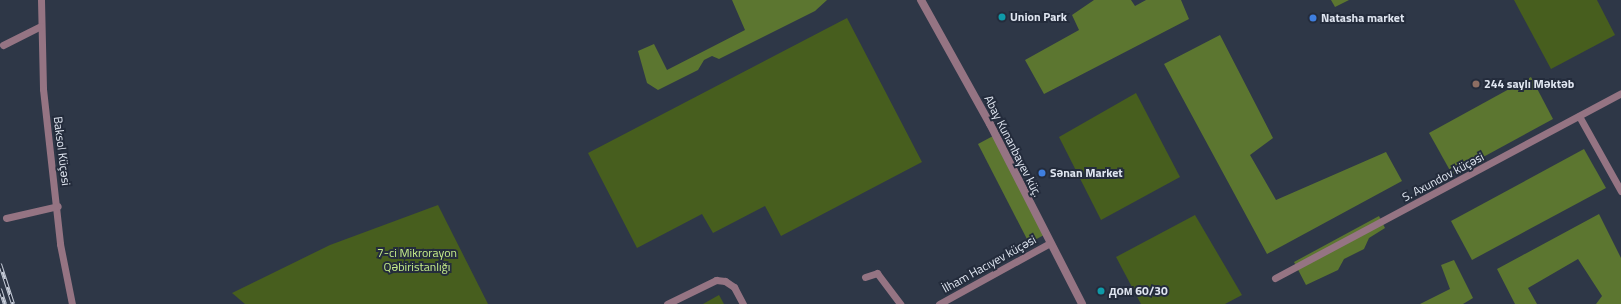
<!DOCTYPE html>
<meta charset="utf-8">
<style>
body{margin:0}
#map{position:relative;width:1621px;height:304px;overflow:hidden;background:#2e3747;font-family:"Titillium Web",sans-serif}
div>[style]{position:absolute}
.green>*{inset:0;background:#475e1e}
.forest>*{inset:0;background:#5c7630}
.minor>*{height:7px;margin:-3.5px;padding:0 3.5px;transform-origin:3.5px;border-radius:3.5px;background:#957483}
.tertiary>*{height:8px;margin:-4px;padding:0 4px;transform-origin:4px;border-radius:4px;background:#957483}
.rail>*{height:4px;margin-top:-2px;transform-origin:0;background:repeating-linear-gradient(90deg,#242c3c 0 8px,#c6ccd8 0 16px);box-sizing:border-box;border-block:1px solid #c6ccd8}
.dots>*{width:11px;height:11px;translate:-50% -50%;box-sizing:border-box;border:2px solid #242c3c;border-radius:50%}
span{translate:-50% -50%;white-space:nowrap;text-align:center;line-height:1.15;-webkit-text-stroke:4px #242c3c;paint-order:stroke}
.poi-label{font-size:12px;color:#dfe5f0;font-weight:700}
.left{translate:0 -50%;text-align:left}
.street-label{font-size:12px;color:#dfe5f0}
.park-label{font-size:12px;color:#c5ec8a}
</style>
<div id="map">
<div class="green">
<i style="clip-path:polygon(1514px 0,1597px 0,1615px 35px,1551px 69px)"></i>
<i style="clip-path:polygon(847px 18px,922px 162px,781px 236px,765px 206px,713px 233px,702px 214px,637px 248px,588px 153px)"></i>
<i style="clip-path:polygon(1136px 93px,1180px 177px,1101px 220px,1059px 137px)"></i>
<i style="clip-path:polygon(438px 205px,488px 304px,245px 304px,232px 293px,330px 245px)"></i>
<i style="clip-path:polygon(1195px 215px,1242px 295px,1225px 304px,1141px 304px,1116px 257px)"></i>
<i style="clip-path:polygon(719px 295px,724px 304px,703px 304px)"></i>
</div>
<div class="forest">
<i style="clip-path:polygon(732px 0,827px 0,815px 11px,719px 59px,712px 56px,704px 60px,698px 70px,658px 90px,647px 83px,638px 51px,654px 44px,667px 70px,745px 30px)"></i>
<i style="clip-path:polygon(1094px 0,1131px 0,1135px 6px,1146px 0,1181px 0,1189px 19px,1044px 94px,1025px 60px,1079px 30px,1072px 15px)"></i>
<i style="clip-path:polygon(1331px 0,1349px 0,1335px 7px)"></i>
<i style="clip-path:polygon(1220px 35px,1273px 138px,1250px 155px,1276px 200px,1386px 152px,1402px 181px,1267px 254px,1164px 64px)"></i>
<i style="clip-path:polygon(1531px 77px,1553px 119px,1452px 174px,1429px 133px)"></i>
<i style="clip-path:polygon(993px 136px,1044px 235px,1029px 243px,978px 144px)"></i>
<i style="clip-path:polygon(1584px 149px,1606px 188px,1472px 260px,1451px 221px)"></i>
<i style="clip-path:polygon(1599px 214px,1621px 258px,1621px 304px,1596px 304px,1602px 296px,1578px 259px,1528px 288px,1537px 304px,1515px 304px,1497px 269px)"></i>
<i style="clip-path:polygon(1379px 216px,1385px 228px,1369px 238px,1364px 249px,1344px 259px,1338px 270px,1306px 285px,1294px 262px)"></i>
<i style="clip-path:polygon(1454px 260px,1473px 298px,1463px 304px,1420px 304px,1450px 289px,1441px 265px)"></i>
</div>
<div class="minor">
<i style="left:41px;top:0;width:89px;rotate:88.7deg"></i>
<i style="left:43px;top:89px;width:156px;rotate:83.7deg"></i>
<i style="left:60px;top:244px;width:61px;rotate:78.7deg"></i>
<i style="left:3px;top:45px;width:42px;rotate:-26.6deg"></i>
<i style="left:1579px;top:116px;width:86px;rotate:60.8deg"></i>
<i style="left:6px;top:218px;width:53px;rotate:-13deg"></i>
<i style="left:865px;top:277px;width:13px;rotate:-18deg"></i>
<i style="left:877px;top:273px;width:39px;rotate:53deg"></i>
<i style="left:1275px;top:278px;width:392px;rotate:-28.1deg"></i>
<i style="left:667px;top:304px;width:55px;rotate:-26.1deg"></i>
<i style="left:716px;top:280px;width:9px;rotate:6deg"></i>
<i style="left:725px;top:281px;width:11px;rotate:34deg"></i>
<i style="left:734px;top:287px;width:19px;rotate:62deg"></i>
<i style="left:939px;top:304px;width:127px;rotate:-28.8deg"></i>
</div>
<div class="tertiary">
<i style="left:921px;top:0;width:142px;rotate:60.9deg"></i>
<i style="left:990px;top:124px;width:202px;rotate:62.9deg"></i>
</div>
<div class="rail">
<i style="left:0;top:264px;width:42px;rotate:72deg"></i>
<i style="left:0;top:289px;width:16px;rotate:72deg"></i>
</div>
<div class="dots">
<i style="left:1002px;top:17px;background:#0f9aa8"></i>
<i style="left:1313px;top:18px;background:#3f7fe0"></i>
<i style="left:1476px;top:84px;background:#8d6e63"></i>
<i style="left:1042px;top:173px;background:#3f7fe0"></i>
<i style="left:1101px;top:291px;background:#0f9aa8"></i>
</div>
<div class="poi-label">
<span class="left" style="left:1010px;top:17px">Union Park</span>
<span class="left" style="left:1321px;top:18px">Natasha market</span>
<span class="left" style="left:1484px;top:84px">244 saylı Məktəb</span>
<span class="left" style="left:1050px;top:173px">Sənan Market</span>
<span class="left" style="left:1109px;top:291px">дом 60/30</span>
</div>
<div class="street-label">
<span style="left:1013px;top:146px;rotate:63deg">Abay Kunanbayev küç.</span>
<span style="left:62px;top:151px;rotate:83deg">Baksol Küçəsi</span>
<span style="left:1443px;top:177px;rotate:-28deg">S. Axundov küçəsi</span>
<span style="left:989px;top:264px;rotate:-29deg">İlham Hacıyev küçəsi</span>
</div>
<div class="park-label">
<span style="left:417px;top:260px">7-ci Mikrorayon<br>Qəbiristanlığı</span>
</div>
</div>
